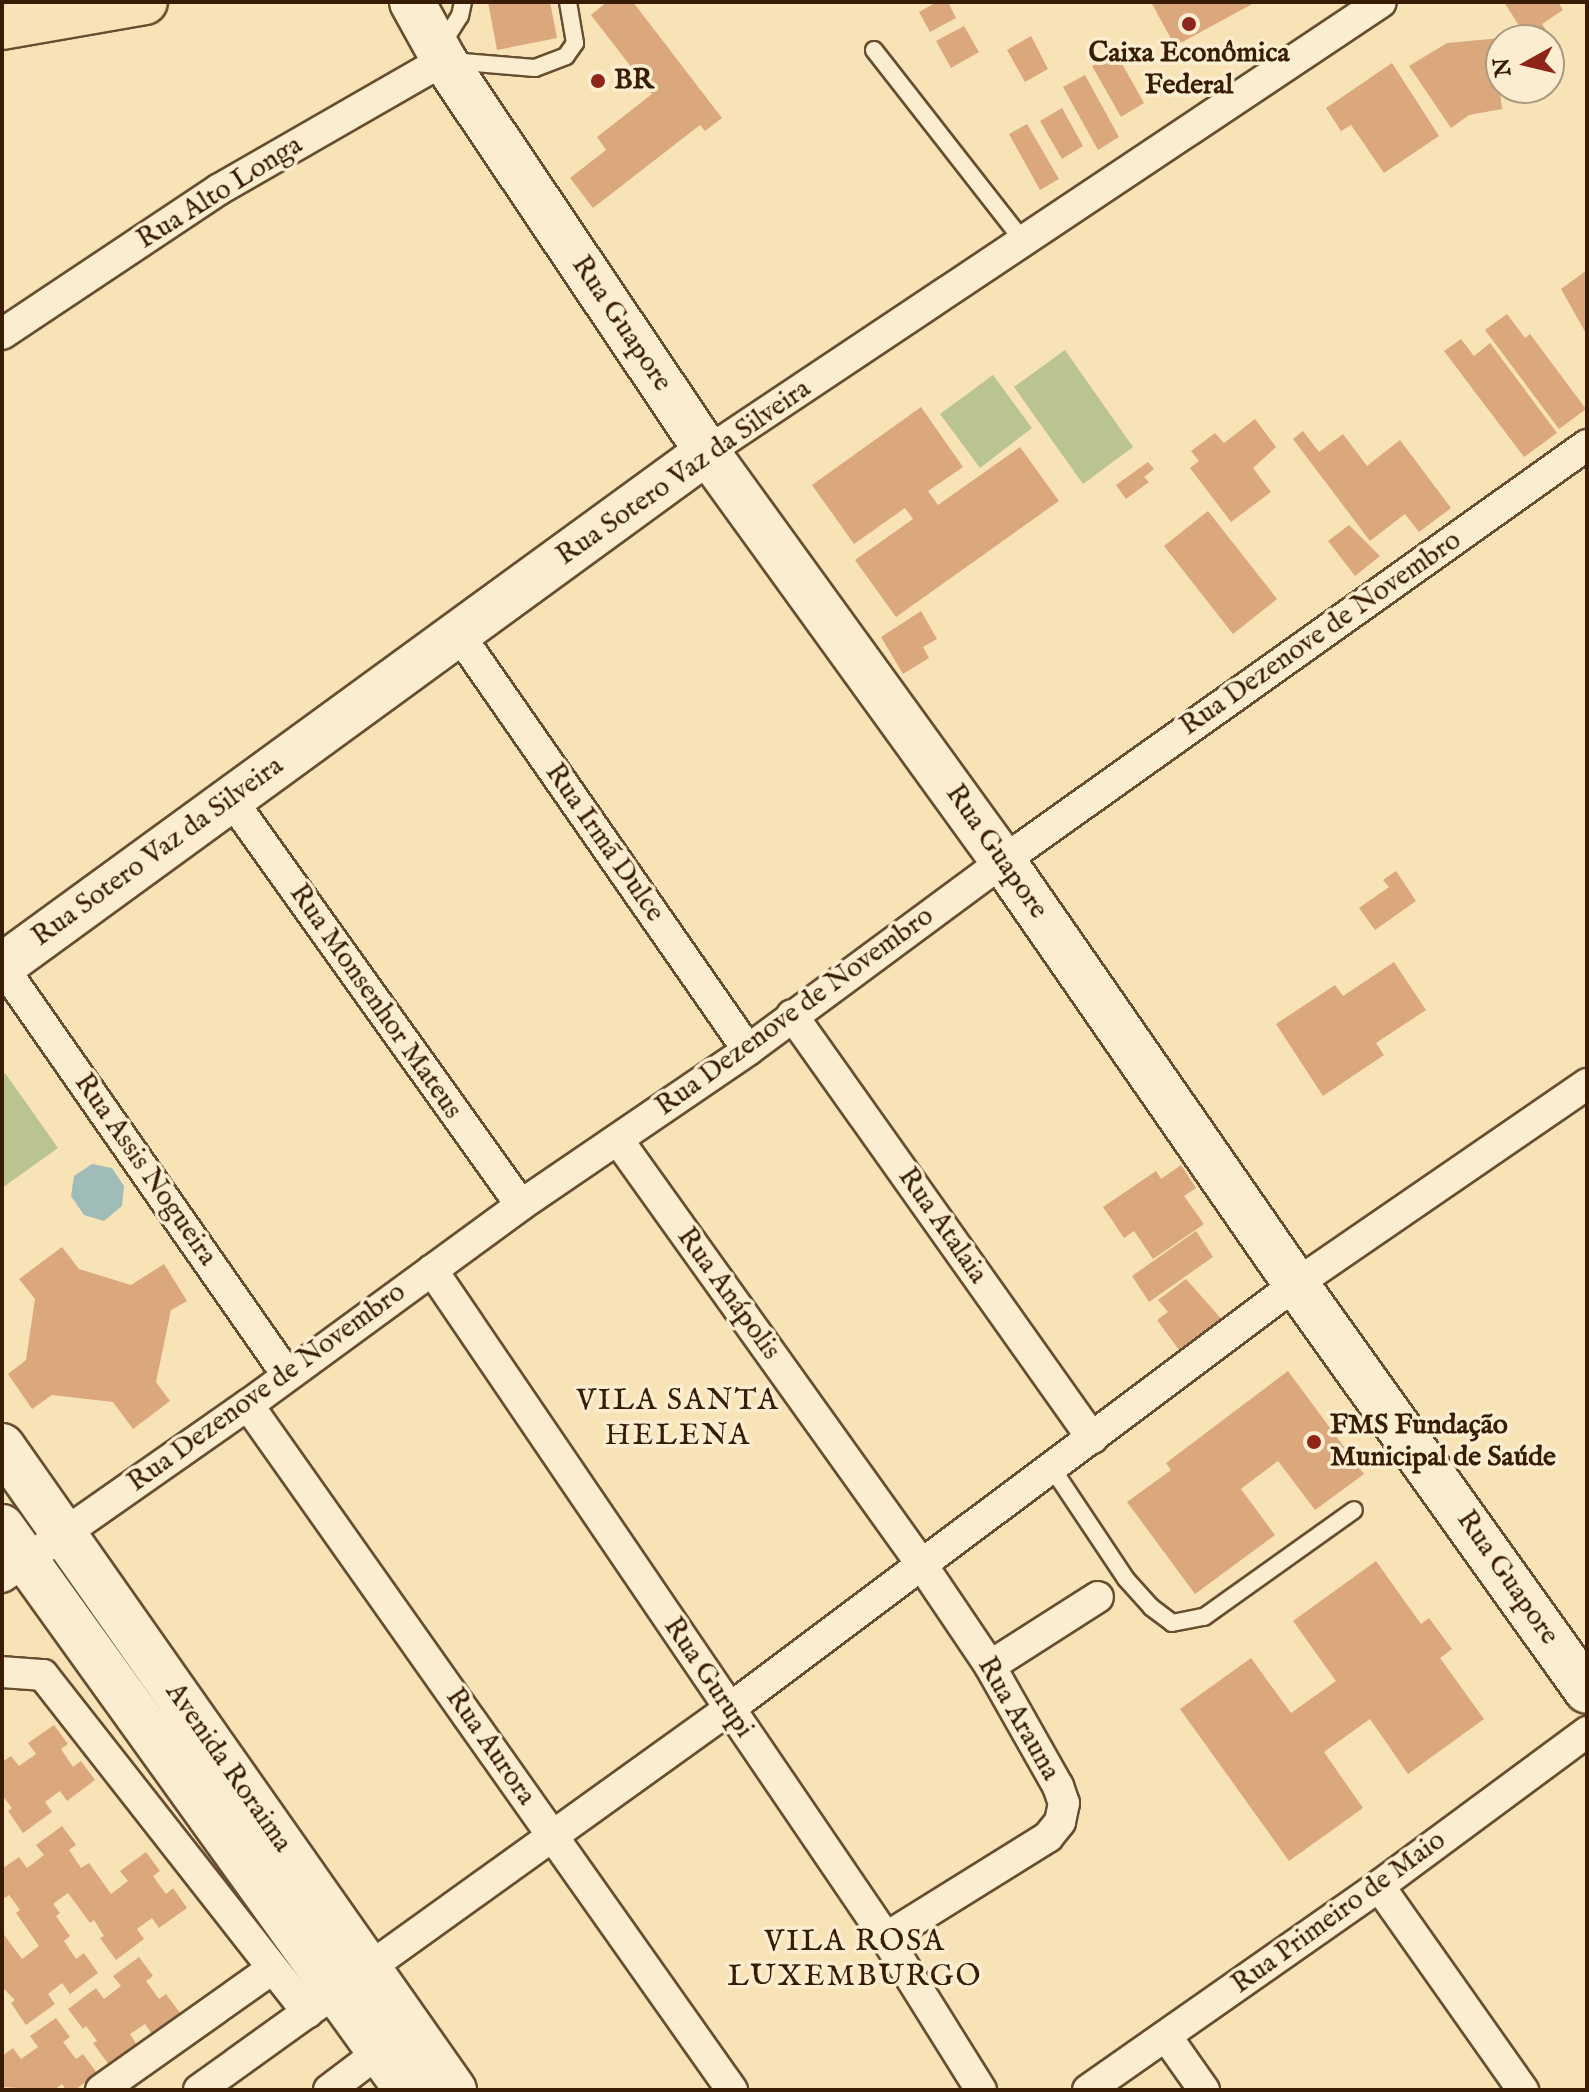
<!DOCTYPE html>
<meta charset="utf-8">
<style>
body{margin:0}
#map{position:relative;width:1589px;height:2092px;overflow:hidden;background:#f8e3b7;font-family:"IM FELL English",serif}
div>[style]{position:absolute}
.green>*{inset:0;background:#b9c491}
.water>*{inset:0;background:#a0bcb8}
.building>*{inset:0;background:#dba87e}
.roads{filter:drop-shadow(2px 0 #684e30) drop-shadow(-2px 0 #684e30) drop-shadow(0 2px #684e30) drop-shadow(0 -2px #684e30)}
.lane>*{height:16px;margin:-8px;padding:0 8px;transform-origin:8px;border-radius:8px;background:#faedd0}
.street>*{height:30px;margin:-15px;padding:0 15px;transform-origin:15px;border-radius:15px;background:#faedd0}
.secondary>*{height:44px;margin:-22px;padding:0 22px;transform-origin:22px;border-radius:22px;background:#faedd0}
.primary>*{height:44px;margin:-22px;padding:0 22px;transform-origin:22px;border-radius:22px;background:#f8e3b7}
.dots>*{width:22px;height:22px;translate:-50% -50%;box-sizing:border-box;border:4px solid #faedd0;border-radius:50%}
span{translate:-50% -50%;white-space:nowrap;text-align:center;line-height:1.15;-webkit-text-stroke:7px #faedd0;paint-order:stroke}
.poi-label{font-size:28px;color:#381c03;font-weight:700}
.left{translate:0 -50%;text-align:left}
.street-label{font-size:28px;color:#381c03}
.neighbourhood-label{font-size:30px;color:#381c03;letter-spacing:2px}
.frame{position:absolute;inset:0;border:4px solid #381c03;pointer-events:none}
.north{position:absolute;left:1485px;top:24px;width:80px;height:80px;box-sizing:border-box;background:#faedd0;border:2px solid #ac997e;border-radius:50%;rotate:262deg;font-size:22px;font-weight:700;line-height:32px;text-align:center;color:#381c03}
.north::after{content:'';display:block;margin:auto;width:28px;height:36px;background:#8f2418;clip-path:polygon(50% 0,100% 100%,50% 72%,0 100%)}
</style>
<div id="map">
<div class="green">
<i style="clip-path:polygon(1065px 350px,1133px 447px,1083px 484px,1014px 387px)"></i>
<i style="clip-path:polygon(993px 375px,1032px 428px,980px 468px,940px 414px)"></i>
<i style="clip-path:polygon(5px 1073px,58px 1148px,2px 1188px,2px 1075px)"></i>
</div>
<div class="water">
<i style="clip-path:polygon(92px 1164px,112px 1168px,124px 1186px,122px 1206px,104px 1221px,84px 1215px,71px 1196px,74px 1176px)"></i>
</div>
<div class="building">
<i style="clip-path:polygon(488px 2px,550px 2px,557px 38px,497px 50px)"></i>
<i style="clip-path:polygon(607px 2px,633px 2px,722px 118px,705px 131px,700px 125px,593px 208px,570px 178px,606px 150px,597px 137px,652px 94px,591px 15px)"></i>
<i style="clip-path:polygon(937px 2px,948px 2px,956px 18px,930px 32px,919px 12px)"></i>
<i style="clip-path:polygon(1151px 2px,1256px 2px,1175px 46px)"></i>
<i style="clip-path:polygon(1504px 2px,1558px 2px,1563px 10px,1542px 24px,1553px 40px,1522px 40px,1525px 35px)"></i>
<i style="clip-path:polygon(964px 26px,979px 52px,951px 68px,936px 41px)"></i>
<i style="clip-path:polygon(1031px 36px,1048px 69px,1025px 82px,1007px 50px)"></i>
<i style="clip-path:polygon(1501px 38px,1501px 65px,1497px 67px,1502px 109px,1469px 115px,1451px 128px,1409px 66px,1447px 43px)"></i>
<i style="clip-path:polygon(1116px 53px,1144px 103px,1121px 117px,1092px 66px)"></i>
<i style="clip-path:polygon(1392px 63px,1439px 136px,1384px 173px,1351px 125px,1341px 131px,1326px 108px)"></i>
<i style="clip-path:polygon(1085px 75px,1119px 137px,1098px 150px,1063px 87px)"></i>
<i style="clip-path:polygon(1062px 108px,1083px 146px,1062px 159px,1040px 121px)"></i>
<i style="clip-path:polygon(1027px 124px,1059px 179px,1040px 190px,1009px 134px)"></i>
<i style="clip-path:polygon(1587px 270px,1587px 335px,1561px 289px)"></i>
<i style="clip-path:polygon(1507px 314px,1525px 338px,1530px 334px,1586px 409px,1559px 429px,1485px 330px)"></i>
<i style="clip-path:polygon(1461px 339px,1474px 356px,1490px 343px,1557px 433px,1524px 457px,1444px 351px)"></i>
<i style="clip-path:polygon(921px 407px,963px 467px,928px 491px,938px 505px,1020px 447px,1059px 501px,896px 617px,855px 560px,913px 519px,905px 508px,854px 544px,812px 485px)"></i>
<i style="clip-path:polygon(1255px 419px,1276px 447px,1253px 468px,1271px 492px,1231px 522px,1190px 468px,1199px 461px,1191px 451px,1215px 433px,1224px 443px)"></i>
<i style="clip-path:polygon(1303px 431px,1319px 452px,1343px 434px,1367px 466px,1400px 440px,1451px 508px,1419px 532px,1405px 514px,1370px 541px,1293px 439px)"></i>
<i style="clip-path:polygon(1148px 462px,1154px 469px,1144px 477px,1149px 482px,1126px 499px,1116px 485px)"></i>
<i style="clip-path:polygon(1208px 511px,1277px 599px,1233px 634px,1164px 546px)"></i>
<i style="clip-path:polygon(1349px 525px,1380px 556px,1355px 576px,1328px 541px)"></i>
<i style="clip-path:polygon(921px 611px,937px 639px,923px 647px,929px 658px,903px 674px,881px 637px)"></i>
<i style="clip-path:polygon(1396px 871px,1416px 901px,1375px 930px,1359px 908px,1389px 887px,1383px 880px)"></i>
<i style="clip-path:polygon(1394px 962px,1426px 1010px,1376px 1043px,1384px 1055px,1323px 1096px,1276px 1024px,1335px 985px,1343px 996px)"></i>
<i style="clip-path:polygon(1181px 1165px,1196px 1188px,1184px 1196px,1204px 1224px,1153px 1259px,1134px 1231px,1124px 1238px,1103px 1207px,1156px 1171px,1161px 1179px)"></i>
<i style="clip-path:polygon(1196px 1231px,1213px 1257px,1149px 1302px,1132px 1276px)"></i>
<i style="clip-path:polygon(62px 1247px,79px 1269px,131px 1285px,164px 1264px,187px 1301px,171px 1310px,156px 1382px,170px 1401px,133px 1429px,113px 1402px,52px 1395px,32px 1409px,8px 1374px,26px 1360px,35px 1299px,19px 1279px)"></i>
<i style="clip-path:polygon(1186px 1279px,1225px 1323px,1182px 1354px,1157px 1320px,1168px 1312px,1158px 1300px)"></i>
<i style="clip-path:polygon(1288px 1371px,1364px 1474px,1315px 1510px,1278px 1461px,1241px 1489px,1275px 1535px,1195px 1594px,1127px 1502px,1171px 1470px,1166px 1463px)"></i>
<i style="clip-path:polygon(1376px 1561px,1421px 1624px,1429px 1618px,1452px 1649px,1440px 1658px,1484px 1719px,1408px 1774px,1370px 1719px,1324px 1752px,1363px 1808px,1289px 1861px,1180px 1709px,1251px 1658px,1291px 1713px,1336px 1681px,1293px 1621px)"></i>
<i style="clip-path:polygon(54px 1725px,68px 1744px,61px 1749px,73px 1767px,81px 1761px,95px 1780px,67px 1801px,60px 1791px,45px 1802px,52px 1812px,23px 1833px,8px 1811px,12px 1808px,2px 1795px,2px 1762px,11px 1756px,19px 1766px,36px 1754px,28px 1743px)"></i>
<i style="clip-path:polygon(62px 1826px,76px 1845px,69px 1850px,81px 1868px,89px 1863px,111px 1894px,128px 1881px,120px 1871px,146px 1852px,160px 1871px,153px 1876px,166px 1894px,173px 1888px,187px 1908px,159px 1928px,152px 1918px,137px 1929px,144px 1939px,116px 1960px,100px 1938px,104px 1936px,94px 1920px,90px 1923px,68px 1893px,53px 1904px,60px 1913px,56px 1916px,70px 1936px,64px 1941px,76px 1959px,84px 1953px,98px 1973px,70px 1994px,62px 1983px,48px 1994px,55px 2004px,26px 2025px,11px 2003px,15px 2000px,2px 1987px,2px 1932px,22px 1959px,39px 1946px,16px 1913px,20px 1910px,9px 1895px,5px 1898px,2px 1893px,2px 1869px,19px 1857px,27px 1868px,44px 1855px,36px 1845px)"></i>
<i style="clip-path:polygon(139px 1957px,153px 1976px,146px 1981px,159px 1999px,166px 1994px,180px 2013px,152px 2034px,145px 2024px,130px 2034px,137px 2045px,109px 2065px,93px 2043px,97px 2041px,86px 2026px,83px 2029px,68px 2009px,96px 1988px,104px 1999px,121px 1986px,113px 1976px)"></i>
<i style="clip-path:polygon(56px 2018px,70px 2037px,63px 2042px,76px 2059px,83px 2054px,97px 2073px,75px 2090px,66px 2090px,62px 2084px,54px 2090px,2px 2087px,2px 2056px,13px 2048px,21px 2059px,38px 2047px,30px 2036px)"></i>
</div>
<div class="roads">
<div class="lane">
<i style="left:441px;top:46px;width:36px;rotate:-58deg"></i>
<i style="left:460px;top:16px;width:14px;rotate:-78deg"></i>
<i style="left:874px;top:50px;width:242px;rotate:52deg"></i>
<i style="left:451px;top:61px;width:84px;rotate:4.8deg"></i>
<i style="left:535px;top:68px;width:33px;rotate:-21deg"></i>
<i style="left:566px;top:56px;width:16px;rotate:-55deg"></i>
<i style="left:575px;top:43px;width:42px;rotate:-99.7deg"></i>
<i style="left:1052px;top:1468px;width:133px;rotate:56.3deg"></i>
<i style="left:1126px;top:1579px;width:38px;rotate:48deg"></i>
<i style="left:1151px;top:1607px;width:26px;rotate:37deg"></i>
<i style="left:1172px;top:1623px;width:33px;rotate:-11deg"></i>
<i style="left:1204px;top:1617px;width:184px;rotate:-35.5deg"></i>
</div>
<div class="street">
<i style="left:2px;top:334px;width:260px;rotate:-33.7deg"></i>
<i style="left:218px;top:190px;width:261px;rotate:-29.9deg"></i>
<i style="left:707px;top:452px;width:810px;rotate:-33.73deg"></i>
<i style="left:460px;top:636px;width:504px;rotate:55.18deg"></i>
<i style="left:230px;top:798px;width:500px;rotate:54.44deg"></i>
<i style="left:2px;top:966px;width:499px;rotate:55.1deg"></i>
<i style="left:792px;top:1015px;width:519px;rotate:54.65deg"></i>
<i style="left:618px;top:1140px;width:523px;rotate:54.42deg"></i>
<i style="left:922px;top:1565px;width:122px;rotate:56deg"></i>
<i style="left:990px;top:1666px;width:138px;rotate:60.5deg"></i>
<i style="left:1058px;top:1786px;width:18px;rotate:71deg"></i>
<i style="left:1064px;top:1803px;width:19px;rotate:102deg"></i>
<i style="left:1060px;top:1822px;width:19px;rotate:129deg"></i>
<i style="left:1048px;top:1837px;width:191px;rotate:148.1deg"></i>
<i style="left:432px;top:1270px;width:808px;rotate:55.8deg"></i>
<i style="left:886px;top:1938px;width:179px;rotate:58deg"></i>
<i style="left:248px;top:1405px;width:839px;rotate:54.76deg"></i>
<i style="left:2px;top:1577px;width:300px;rotate:-35deg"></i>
<i style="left:248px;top:1405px;width:338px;rotate:-36.2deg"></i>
<i style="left:521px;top:1205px;width:275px;rotate:-34.3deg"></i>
<i style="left:748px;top:1050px;width:317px;rotate:-36.5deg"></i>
<i style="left:1003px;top:861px;width:717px;rotate:-35.46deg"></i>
<i style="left:990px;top:1666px;width:128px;rotate:-32.6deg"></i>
<i style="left:2px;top:1672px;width:41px;rotate:4.2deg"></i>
<i style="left:43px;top:1675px;width:429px;rotate:51.9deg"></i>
<i style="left:1379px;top:1886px;width:250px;rotate:54.8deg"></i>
<i style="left:1166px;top:2036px;width:66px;rotate:54.9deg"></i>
<i style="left:101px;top:2090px;width:209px;rotate:-35.3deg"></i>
<i style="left:199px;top:2090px;width:653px;rotate:-35.71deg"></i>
<i style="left:729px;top:1709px;width:709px;rotate:-36.85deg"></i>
<i style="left:1296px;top:1284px;width:353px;rotate:-34.5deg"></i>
<i style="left:329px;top:2090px;width:63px;rotate:-37.2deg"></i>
<i style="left:1088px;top:2090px;width:355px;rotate:-35deg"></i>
<i style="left:1379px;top:1886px;width:259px;rotate:-36.5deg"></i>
</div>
<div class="secondary">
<i style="left:412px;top:2px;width:66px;rotate:61.1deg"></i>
<i style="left:444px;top:60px;width:472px;rotate:56.1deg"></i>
<i style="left:707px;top:452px;width:505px;rotate:54.11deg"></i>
<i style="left:1003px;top:861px;width:515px;rotate:55.29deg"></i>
<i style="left:1296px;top:1284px;width:500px;rotate:54.44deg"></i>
<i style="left:2px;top:966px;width:872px;rotate:-36.09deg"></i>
<i style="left:2px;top:1446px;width:787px;rotate:54.94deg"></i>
<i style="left:2px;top:1527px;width:694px;rotate:54.27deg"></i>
</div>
<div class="primary">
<i style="left:2px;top:27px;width:145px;rotate:-9.9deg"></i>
</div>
</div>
<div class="dots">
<i style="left:1189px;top:24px;background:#8f2418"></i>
<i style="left:598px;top:81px;background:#8f2418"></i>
<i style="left:1314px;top:1442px;background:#8f2418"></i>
</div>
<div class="poi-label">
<span style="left:1189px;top:70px">Caixa Econômica<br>Federal</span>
<span class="left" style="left:614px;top:81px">BR</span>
<span class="left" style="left:1330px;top:1442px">FMS Fundação<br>Municipal de Saúde</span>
</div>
<div class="street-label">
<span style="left:220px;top:193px;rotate:-32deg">Rua Alto Longa</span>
<span style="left:621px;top:324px;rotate:56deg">Rua Guapore</span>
<span style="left:684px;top:473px;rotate:-35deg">Rua Sotero Vaz da Silveira</span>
<span style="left:1321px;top:634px;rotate:-35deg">Rua Dezenove de Novembro</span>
<span style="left:604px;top:843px;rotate:55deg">Rua Irmã Dulce</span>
<span style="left:158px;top:852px;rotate:-36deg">Rua Sotero Vaz da Silveira</span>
<span style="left:996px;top:852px;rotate:55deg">Rua Guapore</span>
<span style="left:375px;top:1002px;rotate:55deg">Rua Monsenhor Mateus</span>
<span style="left:795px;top:1012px;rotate:-36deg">Rua Dezenove de Novembro</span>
<span style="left:145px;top:1170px;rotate:55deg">Rua Assis Nogueira</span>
<span style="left:942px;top:1226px;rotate:55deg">Rua Atalaia</span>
<span style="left:728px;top:1294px;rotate:54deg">Rua Anápolis</span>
<span style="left:267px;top:1388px;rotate:-36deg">Rua Dezenove de Novembro</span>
<span style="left:1507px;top:1578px;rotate:55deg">Rua Guapore</span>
<span style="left:708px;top:1678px;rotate:56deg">Rua Gurupi</span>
<span style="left:1018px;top:1719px;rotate:60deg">Rua Arauna</span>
<span style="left:490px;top:1747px;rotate:55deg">Rua Aurora</span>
<span style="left:228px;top:1768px;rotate:55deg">Avenida Roraima</span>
<span style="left:1339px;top:1913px;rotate:-36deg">Rua Primeiro de Maio</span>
</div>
<div class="neighbourhood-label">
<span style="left:678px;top:1418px">VILA SANTA<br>HELENA</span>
<span style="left:855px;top:1959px">VILA ROSA<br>LUXEMBURGO</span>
</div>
<div class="frame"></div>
<div class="north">N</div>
</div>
